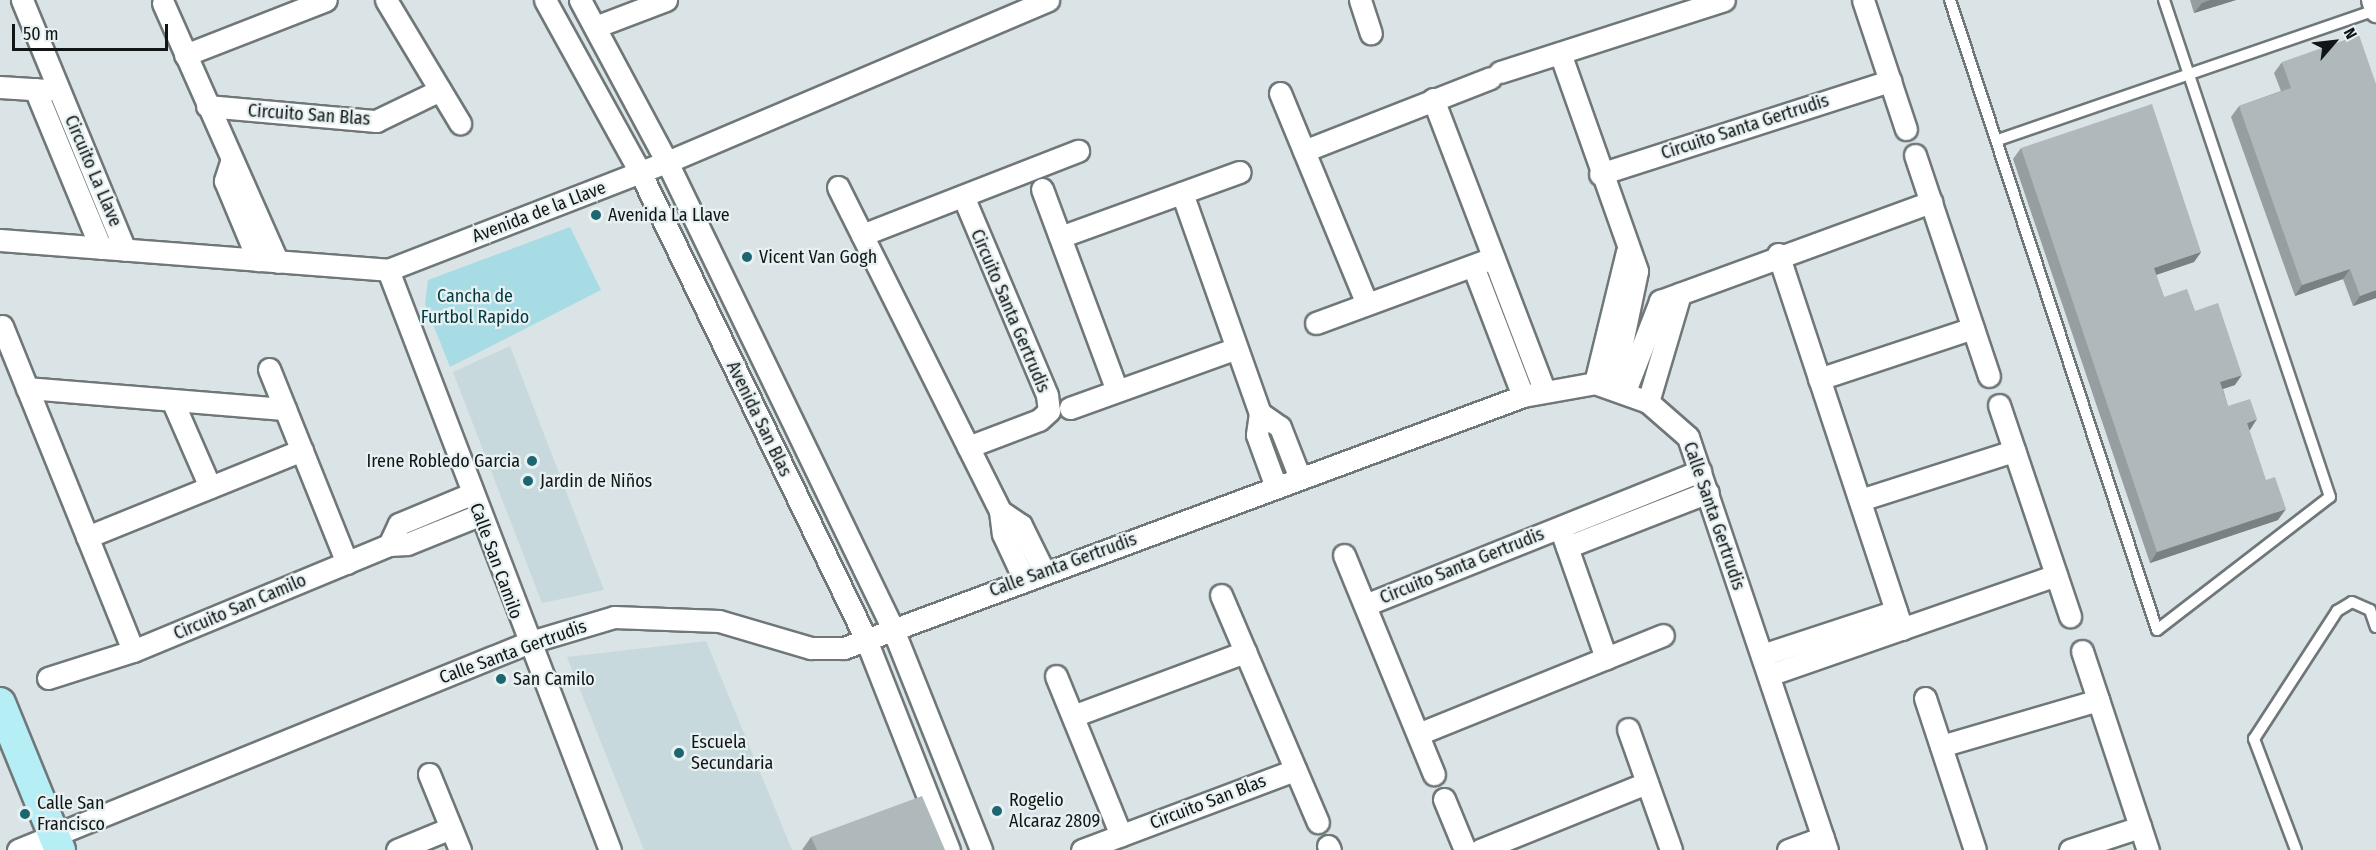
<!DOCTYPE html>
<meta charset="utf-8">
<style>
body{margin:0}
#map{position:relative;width:2376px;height:850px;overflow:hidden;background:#dae3e5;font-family:"Fira Sans Condensed",sans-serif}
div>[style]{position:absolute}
.built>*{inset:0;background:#c7d9dc}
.green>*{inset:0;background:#a8dce5}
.roads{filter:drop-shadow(2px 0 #6f7779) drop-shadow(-2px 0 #6f7779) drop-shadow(0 2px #6f7779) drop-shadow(0 -2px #6f7779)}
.lane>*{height:10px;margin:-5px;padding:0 5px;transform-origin:5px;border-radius:5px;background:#fff}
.street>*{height:21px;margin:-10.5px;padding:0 10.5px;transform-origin:10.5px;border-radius:10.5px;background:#fff}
.secondary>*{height:30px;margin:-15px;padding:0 15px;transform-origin:15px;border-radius:15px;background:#b6eef6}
.wall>*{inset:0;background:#969ea0}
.shaded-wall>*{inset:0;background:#7a8182}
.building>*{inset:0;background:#afb8ba}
.dots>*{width:16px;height:16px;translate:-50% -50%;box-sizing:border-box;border:3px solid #e7f1f2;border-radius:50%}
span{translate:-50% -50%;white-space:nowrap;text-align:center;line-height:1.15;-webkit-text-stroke:4.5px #e7f1f2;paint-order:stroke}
.street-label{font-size:18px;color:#121516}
.poi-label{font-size:18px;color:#121516}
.left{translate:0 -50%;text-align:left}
.right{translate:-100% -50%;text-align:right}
.park-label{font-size:18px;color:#023941}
.north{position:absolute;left:2304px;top:12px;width:60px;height:60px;-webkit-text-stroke:4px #e7f1f2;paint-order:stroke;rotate:62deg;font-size:16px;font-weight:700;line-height:24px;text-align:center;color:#121516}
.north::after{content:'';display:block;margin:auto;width:21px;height:27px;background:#121516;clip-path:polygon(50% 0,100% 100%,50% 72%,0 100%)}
.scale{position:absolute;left:12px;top:24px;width:156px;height:27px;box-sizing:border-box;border:3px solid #121516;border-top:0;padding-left:8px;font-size:18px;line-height:21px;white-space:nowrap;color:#121516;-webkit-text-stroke:4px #e7f1f2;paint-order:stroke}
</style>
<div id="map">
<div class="built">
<i style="clip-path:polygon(510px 346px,604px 590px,542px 603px,453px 372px)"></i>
<i style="clip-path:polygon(706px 641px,792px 850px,644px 850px,567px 657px)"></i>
</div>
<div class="green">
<i style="clip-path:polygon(570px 227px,601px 290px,450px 367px,425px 304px,428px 280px)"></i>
</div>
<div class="roads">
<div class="lane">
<i style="left:1950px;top:0;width:663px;rotate:71.81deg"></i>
<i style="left:2157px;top:630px;width:218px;rotate:-37.6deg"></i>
<i style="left:2330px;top:497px;width:524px;rotate:-108.47deg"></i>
<i style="left:1998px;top:140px;width:400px;rotate:-19deg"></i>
<i style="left:2296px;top:850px;width:119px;rotate:-110.7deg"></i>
<i style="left:2254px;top:739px;width:153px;rotate:-57deg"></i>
<i style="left:2337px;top:611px;width:17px;rotate:-31deg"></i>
<i style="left:2352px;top:602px;width:20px;rotate:24deg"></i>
<i style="left:2370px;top:610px;width:18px;rotate:71deg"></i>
</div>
<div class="street">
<i style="left:22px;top:0;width:270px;rotate:67.6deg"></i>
<i style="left:386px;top:0;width:144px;rotate:59deg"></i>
<i style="left:545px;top:0;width:196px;rotate:61.1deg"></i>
<i style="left:640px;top:172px;width:517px;rotate:64.18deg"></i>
<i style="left:865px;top:637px;width:229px;rotate:68.5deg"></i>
<i style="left:580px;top:0;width:184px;rotate:61.8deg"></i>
<i style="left:667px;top:162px;width:517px;rotate:64.18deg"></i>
<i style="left:892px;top:627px;width:240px;rotate:68.2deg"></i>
<i style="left:1360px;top:0;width:35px;rotate:72deg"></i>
<i style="left:1863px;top:0;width:136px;rotate:71.6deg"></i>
<i style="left:2372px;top:0;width:12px;rotate:70deg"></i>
<i style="left:163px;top:3px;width:283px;rotate:66.1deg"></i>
<i style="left:595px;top:27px;width:76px;rotate:-20.8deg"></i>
<i style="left:1560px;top:53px;width:231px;rotate:70.5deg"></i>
<i style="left:1637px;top:271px;width:117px;rotate:101.8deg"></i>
<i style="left:185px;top:55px;width:151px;rotate:-21.3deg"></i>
<i style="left:1500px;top:72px;width:235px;rotate:-17.8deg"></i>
<i style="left:0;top:87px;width:47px;rotate:3.7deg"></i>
<i style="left:35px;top:89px;width:172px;rotate:67.5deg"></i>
<i style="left:1280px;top:93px;width:228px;rotate:67.6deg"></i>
<i style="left:1433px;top:99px;width:311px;rotate:69.1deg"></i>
<i style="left:207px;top:106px;width:170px;rotate:5.1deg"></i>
<i style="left:376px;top:121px;width:71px;rotate:-25.8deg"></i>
<i style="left:1304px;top:151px;width:200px;rotate:-21.4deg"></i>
<i style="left:1915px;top:155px;width:233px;rotate:71.5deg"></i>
<i style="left:231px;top:162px;width:20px;rotate:108deg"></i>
<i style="left:225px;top:181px;width:86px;rotate:67.3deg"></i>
<i style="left:1600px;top:174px;width:305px;rotate:-17.8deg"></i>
<i style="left:838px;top:187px;width:362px;rotate:63.4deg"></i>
<i style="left:1000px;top:511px;width:23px;rotate:83deg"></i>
<i style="left:1003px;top:534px;width:50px;rotate:65deg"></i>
<i style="left:1042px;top:189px;width:215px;rotate:69.6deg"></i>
<i style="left:1182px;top:193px;width:233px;rotate:70.5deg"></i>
<i style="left:1260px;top:413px;width:22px;rotate:98deg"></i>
<i style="left:1257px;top:435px;width:55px;rotate:69.9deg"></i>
<i style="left:963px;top:196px;width:216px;rotate:67.1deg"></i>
<i style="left:1047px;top:395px;width:16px;rotate:83deg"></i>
<i style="left:1049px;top:411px;width:13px;rotate:138deg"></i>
<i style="left:1039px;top:420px;width:76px;rotate:159.2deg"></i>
<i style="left:862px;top:235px;width:232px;rotate:-21.3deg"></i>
<i style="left:1060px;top:237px;width:191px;rotate:-19.9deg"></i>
<i style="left:0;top:240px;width:389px;rotate:4.4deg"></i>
<i style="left:388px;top:270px;width:299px;rotate:-21.2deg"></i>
<i style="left:667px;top:162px;width:414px;rotate:-23deg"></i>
<i style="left:1778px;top:254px;width:395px;rotate:71.7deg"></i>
<i style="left:1473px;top:266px;width:139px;rotate:69deg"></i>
<i style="left:388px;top:270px;width:621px;rotate:69.06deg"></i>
<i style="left:1316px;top:323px;width:189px;rotate:-20.2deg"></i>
<i style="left:2px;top:326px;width:350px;rotate:68deg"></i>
<i style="left:269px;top:369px;width:209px;rotate:68.1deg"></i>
<i style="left:1819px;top:379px;width:162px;rotate:-18.3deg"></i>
<i style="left:1595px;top:383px;width:135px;rotate:-76.3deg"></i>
<i style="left:27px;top:388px;width:259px;rotate:4.7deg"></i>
<i style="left:1625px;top:391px;width:97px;rotate:-68.7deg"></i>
<i style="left:1660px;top:301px;width:289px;rotate:-20.1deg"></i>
<i style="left:172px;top:400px;width:95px;rotate:66.4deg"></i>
<i style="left:1648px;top:402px;width:113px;rotate:-73.5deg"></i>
<i style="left:1999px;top:405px;width:223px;rotate:71.4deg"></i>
<i style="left:1070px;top:408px;width:177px;rotate:-19.8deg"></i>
<i style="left:1260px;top:413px;width:24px;rotate:35deg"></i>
<i style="left:1280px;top:427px;width:55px;rotate:68.6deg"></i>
<i style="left:1860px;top:500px;width:162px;rotate:-17.7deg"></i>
<i style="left:1000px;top:511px;width:25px;rotate:34deg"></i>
<i style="left:1021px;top:525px;width:52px;rotate:63.9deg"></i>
<i style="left:1562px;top:533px;width:133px;rotate:70.6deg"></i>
<i style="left:87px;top:537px;width:232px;rotate:-22deg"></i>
<i style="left:389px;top:545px;width:23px;rotate:-65deg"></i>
<i style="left:399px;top:524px;width:78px;rotate:-22.6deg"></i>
<i style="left:1567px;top:547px;width:151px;rotate:-21.3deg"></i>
<i style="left:1344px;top:555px;width:237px;rotate:67.7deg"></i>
<i style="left:1221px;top:595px;width:247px;rotate:66.9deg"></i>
<i style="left:1365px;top:605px;width:361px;rotate:-21.8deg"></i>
<i style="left:2082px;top:651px;width:210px;rotate:71.7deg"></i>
<i style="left:1762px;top:655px;width:141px;rotate:-18.2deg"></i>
<i style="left:1769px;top:675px;width:304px;rotate:-19.2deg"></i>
<i style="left:1056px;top:676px;width:172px;rotate:67.8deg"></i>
<i style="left:48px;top:678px;width:89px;rotate:-17.6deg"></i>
<i style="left:133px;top:651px;width:277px;rotate:-22.5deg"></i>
<i style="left:389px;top:545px;width:18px;rotate:-3deg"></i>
<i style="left:407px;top:544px;width:78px;rotate:-21.9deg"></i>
<i style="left:1925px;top:698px;width:160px;rotate:71.8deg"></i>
<i style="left:1073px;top:716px;width:184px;rotate:-20.4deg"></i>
<i style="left:1628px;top:729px;width:128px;rotate:70.4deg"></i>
<i style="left:1418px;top:734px;width:264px;rotate:-22deg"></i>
<i style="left:1941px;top:746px;width:164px;rotate:-16.3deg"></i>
<i style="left:429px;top:774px;width:82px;rotate:67.8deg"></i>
<i style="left:1444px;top:799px;width:55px;rotate:67.6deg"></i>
<i style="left:1328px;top:846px;width:4px;rotate:63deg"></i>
<i style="left:18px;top:850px;width:549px;rotate:-22.13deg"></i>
<i style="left:527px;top:643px;width:91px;rotate:-16.6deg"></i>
<i style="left:614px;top:617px;width:105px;rotate:2.2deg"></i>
<i style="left:719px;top:621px;width:96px;rotate:16.4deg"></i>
<i style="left:811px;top:648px;width:33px"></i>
<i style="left:844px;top:648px;width:724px;rotate:-20.36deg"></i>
<i style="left:1523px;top:396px;width:73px;rotate:-10.2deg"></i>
<i style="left:1595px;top:383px;width:56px;rotate:19.7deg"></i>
<i style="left:1648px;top:402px;width:53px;rotate:41.2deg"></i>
<i style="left:1688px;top:437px;width:436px;rotate:71.4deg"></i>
<i style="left:397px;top:850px;width:58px;rotate:-22.2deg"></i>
<i style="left:1082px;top:850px;width:228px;rotate:-20.6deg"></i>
<i style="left:1480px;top:850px;width:180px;rotate:-21.9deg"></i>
<i style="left:1788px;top:850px;width:37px;rotate:-20deg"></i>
<i style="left:2070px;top:850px;width:74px;rotate:-18.2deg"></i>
</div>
<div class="secondary">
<i style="left:0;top:703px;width:159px;rotate:67.8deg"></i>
</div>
</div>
<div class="wall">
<i style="clip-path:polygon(2190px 0,2236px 0,2194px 13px)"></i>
<i style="clip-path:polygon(2282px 62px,2376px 298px,2353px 306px,2343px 279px,2295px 296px,2231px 117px,2239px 106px,2281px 91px,2274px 73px)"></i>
<i style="clip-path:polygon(2021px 148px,2201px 252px,2194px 262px,2156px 275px,2164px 297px,2195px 311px,2235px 385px,2223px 389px,2228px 406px,2250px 430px,2249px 430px,2278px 520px,2150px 563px,2013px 159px)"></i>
<i style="clip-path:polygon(811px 837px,945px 850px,802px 850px)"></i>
</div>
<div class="shaded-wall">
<i style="clip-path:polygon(2210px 0,2236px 0,2194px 13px,2202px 3px)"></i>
<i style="clip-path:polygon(2201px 252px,2194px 262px,2147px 278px,2154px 268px)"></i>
<i style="clip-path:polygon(2350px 269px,2343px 279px,2295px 296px,2302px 285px)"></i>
<i style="clip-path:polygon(2376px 290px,2376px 298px,2353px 306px,2360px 296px)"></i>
<i style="clip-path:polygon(2242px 375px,2235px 385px,2213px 392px,2220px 382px)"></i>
<i style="clip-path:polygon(2257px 419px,2250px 430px,2239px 433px,2247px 423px)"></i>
<i style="clip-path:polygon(2286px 509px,2278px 520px,2150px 563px,2157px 552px)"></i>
</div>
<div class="building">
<i style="clip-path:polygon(2359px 35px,2376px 84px,2376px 290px,2360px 296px,2350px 269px,2302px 285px,2239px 106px,2291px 88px,2282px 62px)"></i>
<i style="clip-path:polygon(2152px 104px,2201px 252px,2154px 268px,2164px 297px,2187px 289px,2195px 311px,2218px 303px,2242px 375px,2220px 382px,2228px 406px,2250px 399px,2257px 419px,2247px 423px,2266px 480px,2275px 477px,2286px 509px,2157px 552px,2021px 148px)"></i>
<i style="clip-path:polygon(922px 796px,945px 850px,817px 850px,811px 837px)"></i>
</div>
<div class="dots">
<i style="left:596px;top:215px;background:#1c6672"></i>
<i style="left:747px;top:257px;background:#1c6672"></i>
<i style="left:532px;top:461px;background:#1c6672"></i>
<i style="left:528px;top:481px;background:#1c6672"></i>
<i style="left:501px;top:679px;background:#1c6672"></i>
<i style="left:679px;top:753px;background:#1c6672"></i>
<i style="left:997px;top:811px;background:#1c6672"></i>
<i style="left:25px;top:814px;background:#1c6672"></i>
</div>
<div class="street-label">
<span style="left:309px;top:115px;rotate:4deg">Circuito San Blas</span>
<span style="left:1745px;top:127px;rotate:-18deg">Circuito Santa Gertrudis</span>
<span style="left:93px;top:171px;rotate:67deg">Circuito La Llave</span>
<span style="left:539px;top:212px;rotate:-21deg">Avenida de la Llave</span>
<span style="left:1010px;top:311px;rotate:67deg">Circuito Santa Gertrudis</span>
<span style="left:759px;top:419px;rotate:64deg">Avenida San Blas</span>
<span style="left:1714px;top:516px;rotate:71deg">Calle Santa Gertrudis</span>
<span style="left:496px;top:561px;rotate:70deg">Calle San Camilo</span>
<span style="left:1063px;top:565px;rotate:-20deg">Calle Santa Gertrudis</span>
<span style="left:1462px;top:566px;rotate:-22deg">Circuito Santa Gertrudis</span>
<span style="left:240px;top:607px;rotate:-23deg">Circuito San Camilo</span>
<span style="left:513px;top:652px;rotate:-20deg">Calle Santa Gertrudis</span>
<span style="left:1208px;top:802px;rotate:-21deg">Circuito San Blas</span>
</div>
<div class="poi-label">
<span class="left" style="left:608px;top:215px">Avenida La Llave</span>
<span class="left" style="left:759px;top:257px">Vicent Van Gogh</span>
<span class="right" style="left:520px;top:461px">Irene Robledo Garcia</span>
<span class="left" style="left:540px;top:481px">Jardin de Niños</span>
<span class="left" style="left:513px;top:679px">San Camilo</span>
<span class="left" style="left:691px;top:753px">Escuela<br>Secundaria</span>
<span class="left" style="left:1009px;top:811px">Rogelio<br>Alcaraz 2809</span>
<span class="left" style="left:37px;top:814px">Calle San<br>Francisco</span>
</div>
<div class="park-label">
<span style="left:475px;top:307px">Cancha de<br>Furtbol Rapido</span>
</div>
<div class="north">N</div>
<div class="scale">50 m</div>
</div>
